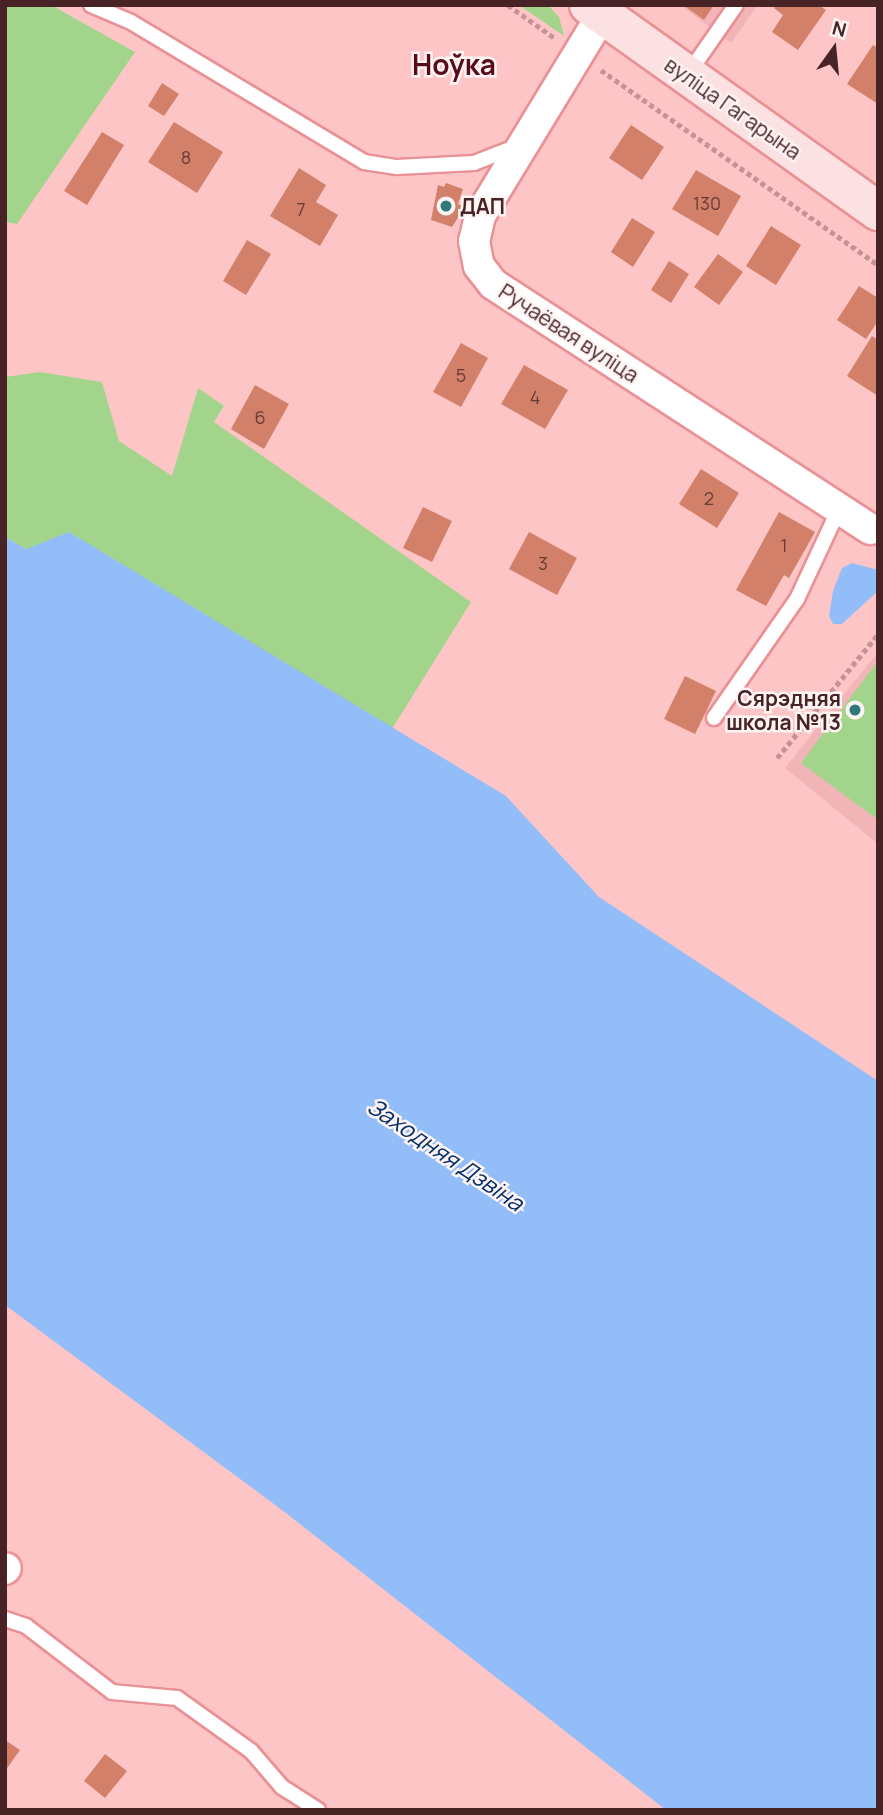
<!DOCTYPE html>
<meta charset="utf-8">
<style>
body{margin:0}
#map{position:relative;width:883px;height:1815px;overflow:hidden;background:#fec5c7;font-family:Manrope,sans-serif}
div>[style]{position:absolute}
.built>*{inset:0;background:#f2b5b7}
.green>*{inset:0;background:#a2d58b}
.water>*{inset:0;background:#93bdf8}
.building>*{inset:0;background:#d28069}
.path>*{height:4.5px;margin-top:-2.25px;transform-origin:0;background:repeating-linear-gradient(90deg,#c59395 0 5px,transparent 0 8.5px)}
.roads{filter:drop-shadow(2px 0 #ea9196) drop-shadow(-2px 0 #ea9196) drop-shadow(0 2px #ea9196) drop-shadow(0 -2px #ea9196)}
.lane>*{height:14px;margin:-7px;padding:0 7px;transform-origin:7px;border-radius:7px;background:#fff}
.street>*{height:30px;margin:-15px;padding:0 15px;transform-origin:15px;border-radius:15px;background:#fff}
.secondary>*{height:38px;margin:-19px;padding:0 19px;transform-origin:19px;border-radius:19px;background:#fce1e2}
.dots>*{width:19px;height:19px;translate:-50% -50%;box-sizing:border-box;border:4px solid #fef4f4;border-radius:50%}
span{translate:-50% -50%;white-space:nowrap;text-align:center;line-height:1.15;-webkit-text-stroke:5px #fef4f4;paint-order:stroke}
.number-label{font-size:18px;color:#6a3a37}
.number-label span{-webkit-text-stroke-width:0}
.street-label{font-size:21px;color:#472326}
.poi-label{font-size:21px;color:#472326;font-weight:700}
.left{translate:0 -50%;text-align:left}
.right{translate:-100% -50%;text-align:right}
.water-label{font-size:23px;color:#002f69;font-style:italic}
.district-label{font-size:28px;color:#590b1b;font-weight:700}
.frame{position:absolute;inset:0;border:7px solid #472326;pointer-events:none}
.north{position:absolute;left:799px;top:14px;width:70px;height:70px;-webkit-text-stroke:5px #fef4f4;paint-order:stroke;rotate:15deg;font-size:19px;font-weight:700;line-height:28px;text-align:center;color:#472326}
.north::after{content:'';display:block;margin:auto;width:24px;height:32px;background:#472326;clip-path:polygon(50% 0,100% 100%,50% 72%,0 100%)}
</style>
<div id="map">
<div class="built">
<i style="clip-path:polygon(680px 5px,758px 5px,731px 43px)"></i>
<i style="clip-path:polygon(878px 652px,878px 844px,785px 768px)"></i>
</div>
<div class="green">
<i style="clip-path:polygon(5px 5px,51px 5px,135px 52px,17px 224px,5px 222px)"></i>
<i style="clip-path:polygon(519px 5px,548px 5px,559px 17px,564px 36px)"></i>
<i style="clip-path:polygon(40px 372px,102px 382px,119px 441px,172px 476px,198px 388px,224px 406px,214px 422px,471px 602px,392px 729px,181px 603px,26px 549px,5px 537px,5px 377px)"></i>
<i style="clip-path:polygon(878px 661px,878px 820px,801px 763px)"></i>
</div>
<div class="water">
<i style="clip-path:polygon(69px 532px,506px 796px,599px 897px,878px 1081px,878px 1810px,666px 1810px,282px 1510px,5px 1305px,5px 537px,26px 549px)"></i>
<i style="clip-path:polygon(852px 563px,878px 570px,878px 591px,842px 624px,833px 624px,829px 616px,833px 591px,842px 568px)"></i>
</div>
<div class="building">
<i style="clip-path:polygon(683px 5px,714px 5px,704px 20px)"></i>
<i style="clip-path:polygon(776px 5px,819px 5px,826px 10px,798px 50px,772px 32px,783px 15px,774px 8px)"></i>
<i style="clip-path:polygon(873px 45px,878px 48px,878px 104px,847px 84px)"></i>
<i style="clip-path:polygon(162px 83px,179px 94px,164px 116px,148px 106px)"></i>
<i style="clip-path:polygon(174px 122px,223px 152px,197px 193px,148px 162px)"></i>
<i style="clip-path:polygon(631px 125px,664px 147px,642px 180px,609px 158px)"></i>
<i style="clip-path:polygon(102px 132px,124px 145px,87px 205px,64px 191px)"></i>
<i style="clip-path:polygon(299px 168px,326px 185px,316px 202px,338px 215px,320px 246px,270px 216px)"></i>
<i style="clip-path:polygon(696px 170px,741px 196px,718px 236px,672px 209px)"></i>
<i style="clip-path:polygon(446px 183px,463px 189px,458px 204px,465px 207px,452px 227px,431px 220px,438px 185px,444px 187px)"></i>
<i style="clip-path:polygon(632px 218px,655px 232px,633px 267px,611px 252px)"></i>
<i style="clip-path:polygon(771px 226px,801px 245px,776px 285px,746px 266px)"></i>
<i style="clip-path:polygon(247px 240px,271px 254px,246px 295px,223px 281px)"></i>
<i style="clip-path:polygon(718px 254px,743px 272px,719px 305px,694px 287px)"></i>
<i style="clip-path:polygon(669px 261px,689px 274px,671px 303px,651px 290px)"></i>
<i style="clip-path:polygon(859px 286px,878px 298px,878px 321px,866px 339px,837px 320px)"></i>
<i style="clip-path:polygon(872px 336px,878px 340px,878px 396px,847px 376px)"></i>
<i style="clip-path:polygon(461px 343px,488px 358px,461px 407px,433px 392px)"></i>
<i style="clip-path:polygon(524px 365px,568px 390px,545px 429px,501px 404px)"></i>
<i style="clip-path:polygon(255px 385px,289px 404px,264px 449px,231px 429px)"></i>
<i style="clip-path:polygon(701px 469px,739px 493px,717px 528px,679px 504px)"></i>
<i style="clip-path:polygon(423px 507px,452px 521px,432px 562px,403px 548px)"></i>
<i style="clip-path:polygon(779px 512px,815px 532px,789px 578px,784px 575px,766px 606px,736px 590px)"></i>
<i style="clip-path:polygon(529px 532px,577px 558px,557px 595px,509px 569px)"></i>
<i style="clip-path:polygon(685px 676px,716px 691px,695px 734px,664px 719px)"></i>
<i style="clip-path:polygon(5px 1740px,20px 1750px,5px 1771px)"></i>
<i style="clip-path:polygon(105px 1754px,127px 1771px,105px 1798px,84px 1781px)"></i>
</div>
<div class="path">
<i style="left:508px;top:5px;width:59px;rotate:35.3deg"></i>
<i style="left:601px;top:70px;width:339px;rotate:35.1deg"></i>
<i style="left:777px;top:758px;width:160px;rotate:-50.8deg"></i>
</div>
<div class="roads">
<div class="lane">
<i style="left:91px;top:5px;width:43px;rotate:23deg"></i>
<i style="left:131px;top:22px;width:272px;rotate:31deg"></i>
<i style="left:364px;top:162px;width:33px;rotate:9deg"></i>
<i style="left:397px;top:167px;width:77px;rotate:-3deg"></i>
<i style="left:474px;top:163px;width:44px;rotate:-21.3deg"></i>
<i style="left:688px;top:74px;width:84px;rotate:-55.2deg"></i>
<i style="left:714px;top:718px;width:145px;rotate:-55.1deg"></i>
<i style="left:797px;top:599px;width:99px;rotate:-65deg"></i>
<i style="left:5px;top:1619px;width:22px;rotate:18deg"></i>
<i style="left:26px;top:1626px;width:108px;rotate:37.5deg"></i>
<i style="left:112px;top:1692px;width:65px;rotate:5.3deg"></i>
<i style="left:177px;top:1698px;width:91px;rotate:35.6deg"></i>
<i style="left:251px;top:1751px;width:48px;rotate:49.3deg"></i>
<i style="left:282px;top:1787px;width:43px;rotate:32.6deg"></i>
</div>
<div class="street">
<i style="left:602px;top:15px;width:235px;rotate:121.3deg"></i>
<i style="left:480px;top:216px;width:26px;rotate:103deg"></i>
<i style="left:474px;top:241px;width:25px;rotate:79deg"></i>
<i style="left:479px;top:266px;width:23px;rotate:52deg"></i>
<i style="left:493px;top:284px;width:450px;rotate:33deg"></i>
<i style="left:5px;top:1569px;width:1px;rotate:-45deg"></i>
</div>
<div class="secondary">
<i style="left:589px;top:5px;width:355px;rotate:35.5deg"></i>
</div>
</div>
<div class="dots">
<i style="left:446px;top:206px;background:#2f797a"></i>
<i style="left:855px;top:710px;background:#2f797a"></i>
</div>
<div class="number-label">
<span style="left:186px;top:157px">8</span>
<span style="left:707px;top:203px">130</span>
<span style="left:301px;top:209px">7</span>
<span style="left:461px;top:375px">5</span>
<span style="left:535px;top:397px">4</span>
<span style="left:260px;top:417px">6</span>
<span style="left:709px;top:498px">2</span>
<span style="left:784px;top:545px">1</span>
<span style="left:543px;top:563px">3</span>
</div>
<div class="street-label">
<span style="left:733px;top:108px;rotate:35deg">вуліца Гагарына</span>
<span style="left:569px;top:333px;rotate:33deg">Ручаёвая вуліца</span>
</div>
<div class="poi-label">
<span class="left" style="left:460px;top:206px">ДАП</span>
<span class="right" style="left:841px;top:710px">Сярэдняя<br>школа №13</span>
</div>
<div class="water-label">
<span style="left:446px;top:1154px;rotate:34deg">Заходняя Дзвіна</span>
</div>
<div class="district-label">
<span style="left:454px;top:64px">Ноўка</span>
</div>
<div class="frame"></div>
<div class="north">N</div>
</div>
